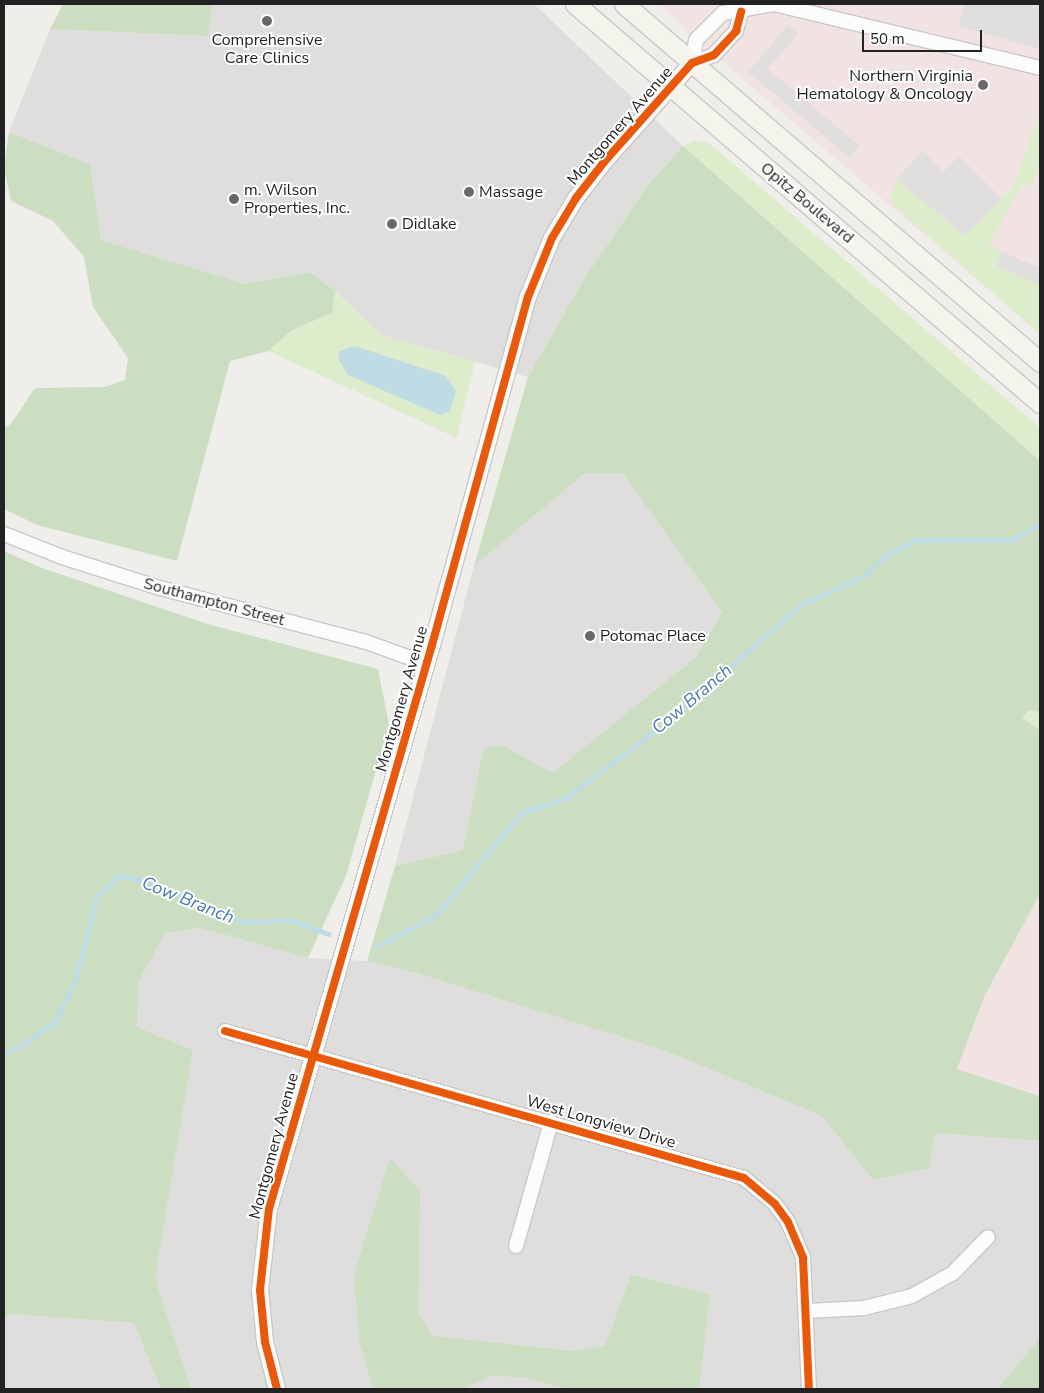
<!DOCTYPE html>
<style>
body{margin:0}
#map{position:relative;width:1044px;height:1393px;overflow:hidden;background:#f0eeeb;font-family:"Nunito Sans",sans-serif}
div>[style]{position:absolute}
.residential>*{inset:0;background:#dfdedc}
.commercial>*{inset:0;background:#f1e3e1}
.grass>*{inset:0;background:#ddeccb}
.forest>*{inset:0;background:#cbdec1}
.parking>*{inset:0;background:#e0dfde}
.water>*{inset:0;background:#bfdbe3}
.stream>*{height:5px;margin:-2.5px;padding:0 2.5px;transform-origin:2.5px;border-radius:2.5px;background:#bfdbe3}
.roads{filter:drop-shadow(1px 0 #c9c8c7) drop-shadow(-1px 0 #c9c8c7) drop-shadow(0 1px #c9c8c7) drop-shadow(0 -1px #c9c8c7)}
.minor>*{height:14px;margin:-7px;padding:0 7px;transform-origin:7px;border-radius:7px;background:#fdfcfc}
.tertiary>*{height:16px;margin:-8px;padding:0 8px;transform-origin:8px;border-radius:8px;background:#fdfcfc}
.secondary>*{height:19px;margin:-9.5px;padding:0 9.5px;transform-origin:9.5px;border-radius:9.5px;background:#f4f4ed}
.cycleway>*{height:8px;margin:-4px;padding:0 4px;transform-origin:4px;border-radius:4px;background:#e8590c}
.dots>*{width:14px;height:14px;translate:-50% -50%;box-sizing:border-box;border:2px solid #fff;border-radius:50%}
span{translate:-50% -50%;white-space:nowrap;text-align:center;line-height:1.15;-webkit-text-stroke:4px #fff;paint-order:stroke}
.poi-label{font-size:16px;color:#222}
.right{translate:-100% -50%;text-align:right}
.left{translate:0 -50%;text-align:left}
.street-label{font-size:16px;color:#222}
.water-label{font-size:18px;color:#4a7aab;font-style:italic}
.frame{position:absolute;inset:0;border:5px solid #222;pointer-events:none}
.scale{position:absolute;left:862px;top:30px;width:120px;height:22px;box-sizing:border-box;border:2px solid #222;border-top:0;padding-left:6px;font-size:15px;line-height:18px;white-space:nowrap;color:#222;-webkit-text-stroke:4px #fff;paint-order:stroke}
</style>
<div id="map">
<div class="residential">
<i style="clip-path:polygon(212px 4px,534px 4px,683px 146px,648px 185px,584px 279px,528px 377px,381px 335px,309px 272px,245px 284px,101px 240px,90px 164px,9px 132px,50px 29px,207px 36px)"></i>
<i style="clip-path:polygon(624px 473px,722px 612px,695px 658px,553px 774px,501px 745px,483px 749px,463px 850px,395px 866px,474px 566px,584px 474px)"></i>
<i style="clip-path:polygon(200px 928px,308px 958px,367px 961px,416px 973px,666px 1051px,822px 1116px,873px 1180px,935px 1133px,1040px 1141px,1040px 1338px,997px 1389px,4px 1389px,4px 1321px,11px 1314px,134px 1323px,193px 1050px,137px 1027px,139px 981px,165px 933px)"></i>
</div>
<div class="commercial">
<i style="clip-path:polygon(660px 4px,1040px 4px,1040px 334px,689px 33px)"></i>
<i style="clip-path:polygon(1040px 894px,1040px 1095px,957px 1069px,985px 995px)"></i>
</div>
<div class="grass">
<i style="clip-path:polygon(1040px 112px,1040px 163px,1033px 183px,1021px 187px,989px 244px,1002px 252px,996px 266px,1040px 284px,1040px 334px,892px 204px,890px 195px,896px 179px,965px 236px,1014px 185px)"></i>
<i style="clip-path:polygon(695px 141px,708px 142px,1040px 428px,1040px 461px,683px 146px)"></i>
<i style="clip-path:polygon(335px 291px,381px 335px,475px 362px,457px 438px,268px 351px,292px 330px,331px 313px)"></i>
<i style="clip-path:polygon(1029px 710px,1040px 712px,1040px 730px,1022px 718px)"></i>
</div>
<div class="forest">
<i style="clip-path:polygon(63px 4px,212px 4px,208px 36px,50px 29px)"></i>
<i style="clip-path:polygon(9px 132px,90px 164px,101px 240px,245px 284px,309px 272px,335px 291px,332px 313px,292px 330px,268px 351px,230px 361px,177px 561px,37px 525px,4px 509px,4px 428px,11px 424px,35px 388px,104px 387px,125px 380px,128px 358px,93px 307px,84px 257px,53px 221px,11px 201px,4px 168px)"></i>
<i style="clip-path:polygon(683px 146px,1040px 461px,1040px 712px,1029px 710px,1022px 718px,1040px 730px,1040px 894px,985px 995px,957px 1069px,1040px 1096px,1040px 1141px,935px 1133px,929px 1168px,873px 1180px,822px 1116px,666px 1051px,416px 973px,367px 961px,395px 866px,463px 850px,483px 749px,501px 745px,553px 773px,695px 658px,722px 612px,623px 473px,584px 474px,474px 566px,528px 377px,584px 279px,648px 185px)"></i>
<i style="clip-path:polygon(4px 551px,39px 567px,211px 625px,378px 669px,389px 724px,346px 876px,308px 958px,200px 928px,165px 933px,139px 981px,137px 1027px,193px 1050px,155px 1279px,191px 1389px,161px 1389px,134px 1323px,11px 1314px,4px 1321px)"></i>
<i style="clip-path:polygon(390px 1158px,420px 1191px,418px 1313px,432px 1336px,572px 1351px,605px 1346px,631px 1275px,710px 1294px,699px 1389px,568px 1389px,523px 1377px,489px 1376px,465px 1389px,373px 1389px,359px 1340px,354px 1274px)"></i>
<i style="clip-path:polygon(1040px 1338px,1040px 1389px,997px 1389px)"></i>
</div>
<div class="parking">
<i style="clip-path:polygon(966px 4px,1040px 4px,1040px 49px,958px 26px)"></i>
<i style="clip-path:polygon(788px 25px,798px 34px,768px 69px,860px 146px,850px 158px,748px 72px)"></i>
<i style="clip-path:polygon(923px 150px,943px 172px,959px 156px,1001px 198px,965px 236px,896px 179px)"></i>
<i style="clip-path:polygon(1002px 252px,1040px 268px,1040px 284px,996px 266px)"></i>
<i style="clip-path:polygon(585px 489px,608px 490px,623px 529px,576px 542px,582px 571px,575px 599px,569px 608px,558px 602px,542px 618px,547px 632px,513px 641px,492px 639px,499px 603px,479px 581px,561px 500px)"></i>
</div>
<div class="water">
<i style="clip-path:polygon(355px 346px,446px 376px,456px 391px,450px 411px,440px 415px,348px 375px,338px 358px,340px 351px)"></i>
</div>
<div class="stream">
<i style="left:378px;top:946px;width:66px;rotate:-28.1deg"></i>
<i style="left:436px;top:915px;width:134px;rotate:-50.1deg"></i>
<i style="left:522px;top:812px;width:46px;rotate:-17.7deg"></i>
<i style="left:566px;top:798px;width:120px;rotate:-36.9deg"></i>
<i style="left:662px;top:726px;width:186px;rotate:-41.1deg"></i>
<i style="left:802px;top:604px;width:68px;rotate:-24.3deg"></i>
<i style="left:864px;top:576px;width:34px;rotate:-43deg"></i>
<i style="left:889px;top:553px;width:30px;rotate:-26deg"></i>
<i style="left:916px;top:540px;width:95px"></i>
<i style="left:1011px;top:540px;width:33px;rotate:-29deg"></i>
<i style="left:4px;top:1053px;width:17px;rotate:-21deg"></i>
<i style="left:20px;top:1047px;width:43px;rotate:-35.5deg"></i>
<i style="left:55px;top:1022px;width:46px;rotate:-64deg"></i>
<i style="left:75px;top:981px;width:88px;rotate:-75.5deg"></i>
<i style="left:97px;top:896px;width:31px;rotate:-42deg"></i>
<i style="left:120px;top:875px;width:34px;rotate:14deg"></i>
<i style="left:153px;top:883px;width:98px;rotate:23.4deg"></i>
<i style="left:243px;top:922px;width:47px;rotate:-2.4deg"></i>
<i style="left:290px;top:920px;width:41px;rotate:19.7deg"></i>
</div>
<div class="roads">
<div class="minor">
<i style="left:741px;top:12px;width:20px;rotate:105deg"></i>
<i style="left:736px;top:31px;width:33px;rotate:133deg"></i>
<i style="left:714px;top:55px;width:23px;rotate:160deg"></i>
<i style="left:692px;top:63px;width:23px;rotate:-80deg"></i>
<i style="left:696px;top:40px;width:38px;rotate:-45deg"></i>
<i style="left:723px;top:13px;width:52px;rotate:-10deg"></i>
<i style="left:774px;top:4px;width:274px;rotate:13.5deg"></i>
<i style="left:4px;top:534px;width:62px;rotate:21.6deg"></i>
<i style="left:62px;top:557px;width:103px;rotate:17.6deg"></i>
<i style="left:160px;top:588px;width:213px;rotate:14.7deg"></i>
<i style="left:366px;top:642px;width:65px;rotate:19.8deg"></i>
<i style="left:225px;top:1031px;width:539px;rotate:15.81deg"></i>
<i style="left:744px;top:1178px;width:40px;rotate:40deg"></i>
<i style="left:775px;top:1204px;width:22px;rotate:54deg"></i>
<i style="left:788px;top:1222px;width:39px;rotate:67deg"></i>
<i style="left:803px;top:1258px;width:131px;rotate:87.4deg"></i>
<i style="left:516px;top:1246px;width:129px;rotate:-74.2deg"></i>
<i style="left:807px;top:1311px;width:57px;rotate:-3deg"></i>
<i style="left:864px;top:1308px;width:49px;rotate:-14deg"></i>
<i style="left:912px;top:1296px;width:47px;rotate:-29.3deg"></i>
<i style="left:953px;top:1273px;width:50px;rotate:-45.8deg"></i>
</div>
<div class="tertiary">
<i style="left:277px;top:1389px;width:49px;rotate:-104.3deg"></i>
<i style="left:265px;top:1342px;width:52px;rotate:-95.5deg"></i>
<i style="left:260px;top:1290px;width:81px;rotate:-83.7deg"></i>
<i style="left:269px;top:1209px;width:587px;rotate:-73.88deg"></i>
<i style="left:432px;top:645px;width:361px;rotate:-74.6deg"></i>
<i style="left:528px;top:297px;width:64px;rotate:-67.9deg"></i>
<i style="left:552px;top:238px;width:47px;rotate:-59deg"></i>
<i style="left:576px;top:198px;width:46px;rotate:-52.1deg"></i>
<i style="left:604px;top:162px;width:132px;rotate:-48.4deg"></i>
</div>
<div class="secondary">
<i style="left:575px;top:4px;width:613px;rotate:40.63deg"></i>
<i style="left:624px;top:4px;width:549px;rotate:40.71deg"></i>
</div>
</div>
<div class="cycleway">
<i style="left:225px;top:1031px;width:539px;rotate:15.81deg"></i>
<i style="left:744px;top:1178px;width:40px;rotate:40deg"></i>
<i style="left:775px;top:1204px;width:22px;rotate:54deg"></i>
<i style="left:788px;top:1222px;width:39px;rotate:67deg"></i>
<i style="left:803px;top:1258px;width:131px;rotate:87.4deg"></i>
<i style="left:277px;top:1389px;width:49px;rotate:-104.3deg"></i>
<i style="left:265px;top:1342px;width:52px;rotate:-95.5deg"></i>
<i style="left:260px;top:1290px;width:81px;rotate:-83.7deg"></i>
<i style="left:269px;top:1209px;width:587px;rotate:-73.88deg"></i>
<i style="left:432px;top:645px;width:361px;rotate:-74.6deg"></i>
<i style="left:528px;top:297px;width:64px;rotate:-67.9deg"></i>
<i style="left:552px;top:238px;width:47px;rotate:-59deg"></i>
<i style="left:576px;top:198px;width:46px;rotate:-52.1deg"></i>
<i style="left:604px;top:162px;width:132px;rotate:-48.4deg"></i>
<i style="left:692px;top:63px;width:23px;rotate:-20deg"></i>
<i style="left:714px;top:55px;width:33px;rotate:-47deg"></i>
<i style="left:736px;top:31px;width:20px;rotate:-75deg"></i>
</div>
<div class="dots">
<i style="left:267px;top:21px;background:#6a6968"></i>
<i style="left:983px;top:85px;background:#6a6968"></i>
<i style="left:469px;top:192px;background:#6a6968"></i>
<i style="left:234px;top:199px;background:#6a6968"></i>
<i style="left:392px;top:224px;background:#6a6968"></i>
<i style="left:590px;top:636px;background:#6a6968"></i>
</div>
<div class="poi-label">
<span style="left:267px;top:49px">Comprehensive<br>Care Clinics</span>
<span class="right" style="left:973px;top:85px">Northern Virginia<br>Hematology &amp; Oncology</span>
<span class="left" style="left:244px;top:199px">m. Wilson<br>Properties, Inc.</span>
<span class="left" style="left:479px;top:192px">Massage</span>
<span class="left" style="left:402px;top:224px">Didlake</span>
<span class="left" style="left:600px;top:636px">Potomac Place</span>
</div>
<div class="street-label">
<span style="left:620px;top:126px;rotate:-49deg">Montgomery Avenue</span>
<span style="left:807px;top:203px;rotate:40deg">Opitz Boulevard</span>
<span style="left:214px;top:602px;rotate:15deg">Southampton Street</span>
<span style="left:402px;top:699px;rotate:-74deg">Montgomery Avenue</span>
<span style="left:601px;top:1122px;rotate:16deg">West Longview Drive</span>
<span style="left:274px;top:1146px;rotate:-75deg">Montgomery Avenue</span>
</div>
<div class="water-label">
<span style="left:692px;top:699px;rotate:-40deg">Cow Branch</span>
<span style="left:188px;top:900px;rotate:22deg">Cow Branch</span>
</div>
<div class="frame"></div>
<div class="scale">50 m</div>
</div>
